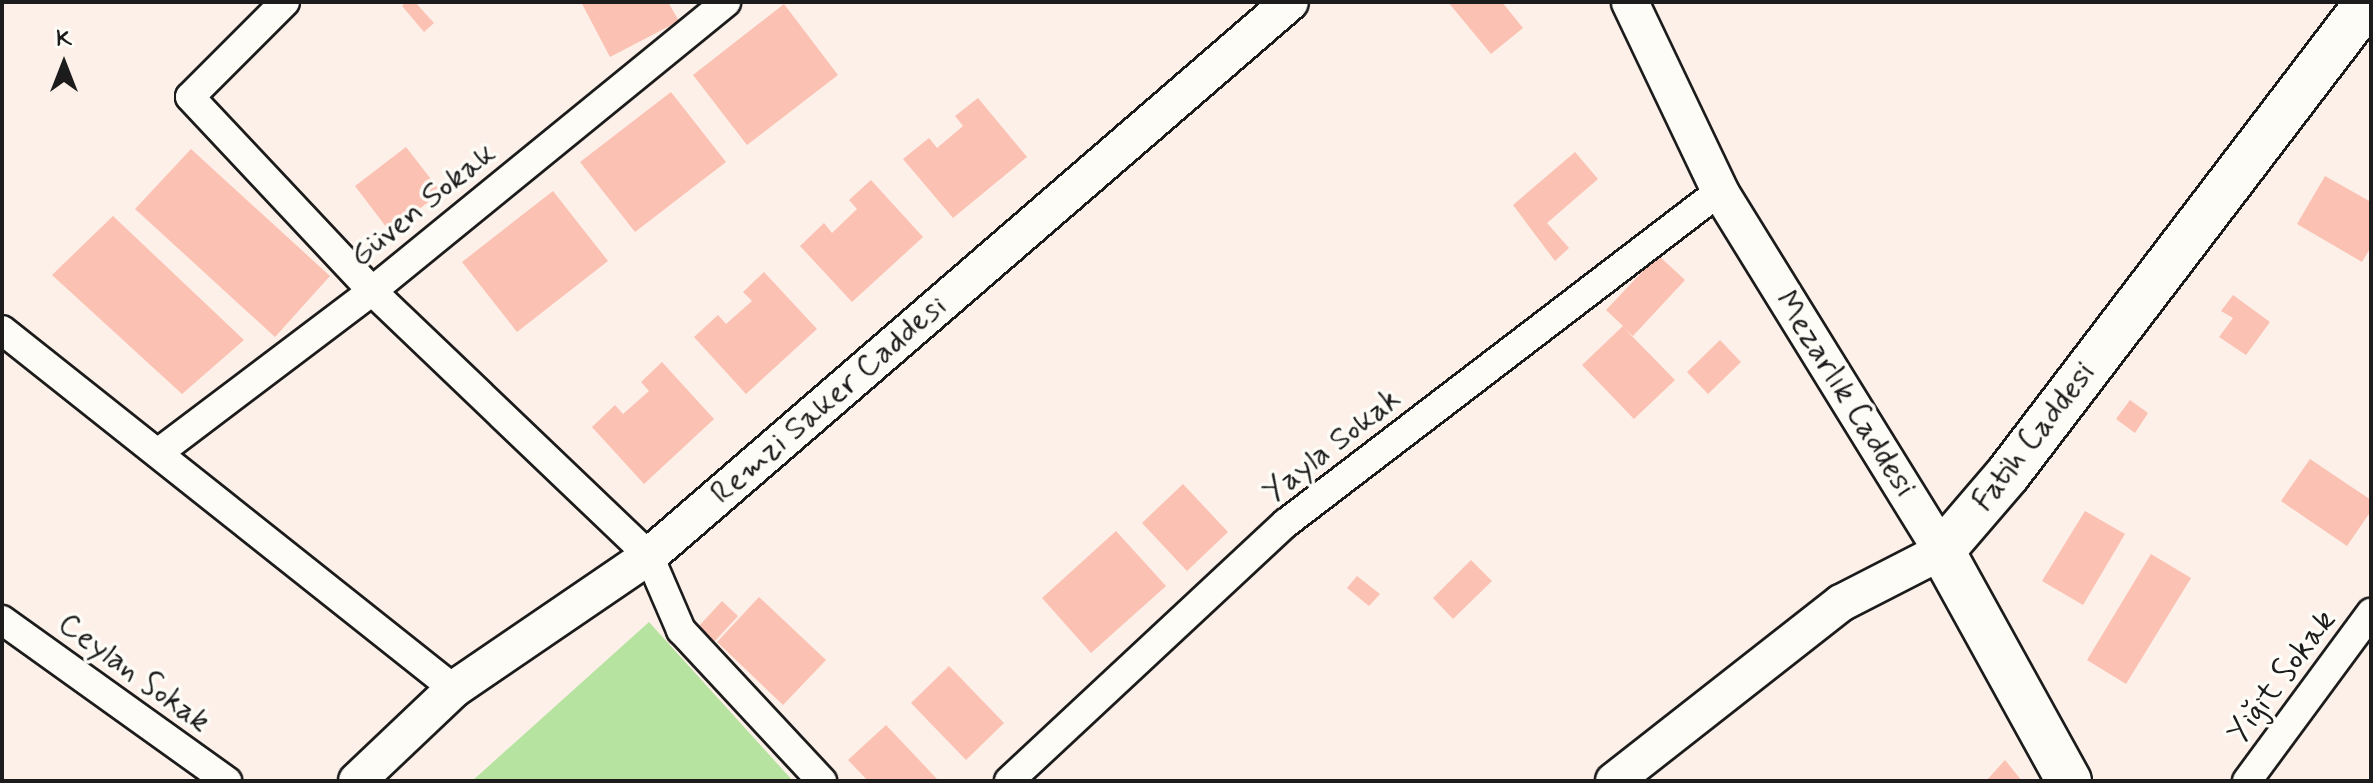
<!DOCTYPE html>
<meta charset="utf-8">
<style>
body{margin:0}
#map{position:relative;width:2373px;height:783px;overflow:hidden;background:#fdf0e9;font-family:Mynerve,sans-serif}
div>[style]{position:absolute}
.green>*{inset:0;background:#b6e3a0}
.building>*{inset:0;background:#fbc1b3}
.roads{filter:drop-shadow(2px 0 #1c1c1c) drop-shadow(-2px 0 #1c1c1c) drop-shadow(0 2px #1c1c1c) drop-shadow(0 -2px #1c1c1c)}
.minor>*{height:28px;margin:-14px;padding:0 14px;transform-origin:14px;border-radius:14px;background:#fdfcf7}
.tertiary>*{height:36px;margin:-18px;padding:0 18px;transform-origin:18px;border-radius:18px;background:#fdfcf7}
.primary>*{height:44px;margin:-22px;padding:0 22px;transform-origin:22px;border-radius:22px;background:#fdfcf7}
span{translate:-50% -50%;white-space:nowrap;text-align:center;line-height:1.15;-webkit-text-stroke:7px #fdfcf7;paint-order:stroke}
.street-label{font-size:32px;color:#1c1c1c}
.frame{position:absolute;inset:0;border:4px solid #1c1c1c;pointer-events:none}
.north{position:absolute;left:24px;top:24px;width:80px;height:80px;-webkit-text-stroke:6px #fdfcf7;paint-order:stroke;rotate:0deg;font-size:22px;font-weight:700;line-height:32px;text-align:center;color:#1c1c1c}
.north::after{content:'';display:block;margin:auto;width:28px;height:36px;background:#1c1c1c;clip-path:polygon(50% 0,100% 100%,50% 72%,0 100%)}
</style>
<div id="map">
<div class="green">
<i style="clip-path:polygon(649px 622px,793px 781px,472px 781px)"></i>
</div>
<div class="building">
<i style="clip-path:polygon(406px 2px,415px 2px,434px 23px,424px 32px,402px 6px)"></i>
<i style="clip-path:polygon(581px 2px,668px 2px,679px 21px,610px 57px)"></i>
<i style="clip-path:polygon(1448px 2px,1502px 2px,1523px 28px,1491px 54px)"></i>
<i style="clip-path:polygon(784px 4px,838px 75px,747px 145px,693px 75px)"></i>
<i style="clip-path:polygon(671px 92px,726px 162px,635px 232px,580px 162px)"></i>
<i style="clip-path:polygon(978px 98px,1027px 157px,953px 218px,903px 159px,929px 138px,937px 148px,963px 126px,955px 116px)"></i>
<i style="clip-path:polygon(406px 147px,441px 192px,390px 232px,355px 186px)"></i>
<i style="clip-path:polygon(191px 149px,330px 276px,275px 337px,135px 209px)"></i>
<i style="clip-path:polygon(1575px 152px,1598px 179px,1547px 223px,1569px 248px,1555px 261px,1513px 205px)"></i>
<i style="clip-path:polygon(2325px 176px,2371px 202px,2371px 247px,2362px 262px,2297px 224px)"></i>
<i style="clip-path:polygon(871px 180px,923px 237px,852px 302px,800px 246px,824px 223px,832px 233px,857px 209px,849px 200px)"></i>
<i style="clip-path:polygon(553px 191px,608px 261px,517px 332px,462px 262px)"></i>
<i style="clip-path:polygon(113px 216px,244px 340px,182px 394px,52px 275px)"></i>
<i style="clip-path:polygon(1658px 255px,1685px 280px,1633px 336px,1625px 329px,1675px 380px,1634px 419px,1582px 365px,1623px 326px,1606px 310px)"></i>
<i style="clip-path:polygon(764px 272px,817px 329px,746px 394px,694px 337px,718px 315px,726px 324px,752px 301px,743px 292px)"></i>
<i style="clip-path:polygon(2233px 295px,2270px 322px,2246px 355px,2219px 337px,2233px 318px,2221px 311px)"></i>
<i style="clip-path:polygon(1720px 340px,1741px 362px,1708px 394px,1687px 372px)"></i>
<i style="clip-path:polygon(662px 362px,714px 419px,644px 484px,592px 427px,615px 405px,623px 414px,649px 391px,641px 382px)"></i>
<i style="clip-path:polygon(2130px 400px,2148px 413px,2135px 433px,2116px 419px)"></i>
<i style="clip-path:polygon(2310px 459px,2371px 500px,2371px 511px,2347px 546px,2281px 501px)"></i>
<i style="clip-path:polygon(1183px 484px,1228px 532px,1187px 571px,1142px 523px)"></i>
<i style="clip-path:polygon(2085px 511px,2125px 534px,2083px 605px,2042px 581px)"></i>
<i style="clip-path:polygon(1116px 531px,1166px 586px,1091px 653px,1042px 598px)"></i>
<i style="clip-path:polygon(2151px 554px,2191px 578px,2126px 684px,2087px 660px)"></i>
<i style="clip-path:polygon(1471px 560px,1492px 581px,1453px 619px,1433px 598px)"></i>
<i style="clip-path:polygon(1357px 576px,1380px 594px,1369px 606px,1347px 588px)"></i>
<i style="clip-path:polygon(759px 597px,826px 660px,783px 705px,717px 642px)"></i>
<i style="clip-path:polygon(722px 601px,738px 616px,704px 653px,688px 638px)"></i>
<i style="clip-path:polygon(949px 666px,1004px 723px,966px 760px,911px 703px)"></i>
<i style="clip-path:polygon(886px 725px,937px 779px,935px 781px,868px 781px,848px 760px)"></i>
<i style="clip-path:polygon(2005px 760px,2022px 781px,1986px 781px)"></i>
</div>
<div class="roads">
<div class="minor">
<i style="left:285px;top:2px;width:134px;rotate:135deg"></i>
<i style="left:190px;top:97px;width:266px;rotate:46.8deg"></i>
<i style="left:372px;top:291px;width:383px;rotate:43.7deg"></i>
<i style="left:649px;top:556px;width:81px;rotate:66.6deg"></i>
<i style="left:681px;top:630px;width:207px;rotate:47deg"></i>
<i style="left:2px;top:330px;width:577px;rotate:38.46deg"></i>
<i style="left:158px;top:453px;width:268px;rotate:-37.1deg"></i>
<i style="left:372px;top:291px;width:457px;rotate:-39.2deg"></i>
<i style="left:2px;top:620px;width:277px;rotate:35.6deg"></i>
<i style="left:1009px;top:781px;width:379px;rotate:-43deg"></i>
<i style="left:1286px;top:523px;width:546px;rotate:-37.42deg"></i>
<i style="left:2247px;top:781px;width:209px;rotate:-53.6deg"></i>
</div>
<div class="tertiary">
<i style="left:357px;top:781px;width:134px;rotate:-43.5deg"></i>
<i style="left:454px;top:689px;width:236px;rotate:-34.3deg"></i>
<i style="left:649px;top:556px;width:847px;rotate:-40.84deg"></i>
<i style="left:1614px;top:781px;width:288px;rotate:-38.1deg"></i>
<i style="left:1841px;top:603px;width:114px;rotate:-27.2deg"></i>
<i style="left:1942px;top:551px;width:423px;rotate:-121.7deg"></i>
<i style="left:1720px;top:191px;width:209px;rotate:-115.5deg"></i>
</div>
<div class="primary">
<i style="left:2069px;top:781px;width:263px;rotate:-118.9deg"></i>
<i style="left:1942px;top:551px;width:101px;rotate:-49.4deg"></i>
<i style="left:2008px;top:474px;width:594px;rotate:-52.67deg"></i>
</div>
</div>
<div class="street-label">
<span style="left:423px;top:205px;rotate:-39deg">Güven Sokak</span>
<span style="left:1845px;top:394px;rotate:58deg">Mezarlık Caddesi</span>
<span style="left:829px;top:400px;rotate:-41deg">Remzi Saker Caddesi</span>
<span style="left:2034px;top:437px;rotate:-52deg">Fatih Caddesi</span>
<span style="left:1332px;top:446px;rotate:-38deg">Yayla Sokak</span>
<span style="left:134px;top:673px;rotate:36deg">Ceylan Sokak</span>
<span style="left:2282px;top:677px;rotate:-53deg">Yiğit Sokak</span>
</div>
<div class="frame"></div>
<div class="north">K</div>
</div>
